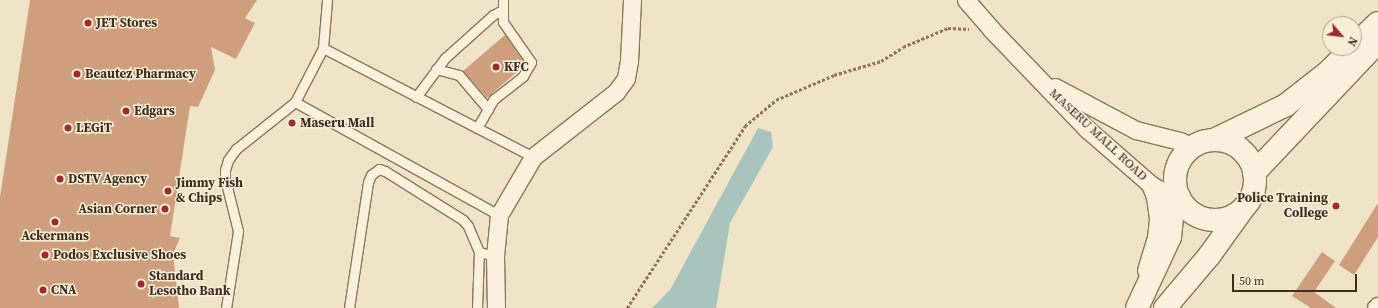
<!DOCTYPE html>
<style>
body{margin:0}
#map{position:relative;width:1378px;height:308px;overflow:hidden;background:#f0e4c8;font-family:"Source Serif 4",serif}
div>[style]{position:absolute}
.water>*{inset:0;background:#a9c4bc}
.building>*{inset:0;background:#cf9f7d}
.path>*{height:2.5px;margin-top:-1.25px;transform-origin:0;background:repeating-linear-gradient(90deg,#8d765c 0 3px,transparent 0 5px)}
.roads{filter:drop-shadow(1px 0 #8d765c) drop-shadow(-1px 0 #8d765c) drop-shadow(0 1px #8d765c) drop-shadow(0 -1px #8d765c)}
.lane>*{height:9px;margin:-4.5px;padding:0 4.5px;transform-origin:4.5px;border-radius:4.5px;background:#faf1dc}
.street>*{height:17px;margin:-8.5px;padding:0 8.5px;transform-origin:8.5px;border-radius:8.5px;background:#faf1dc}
.secondary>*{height:22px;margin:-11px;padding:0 11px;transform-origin:11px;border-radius:11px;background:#faf1dc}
.secondary>.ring{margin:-11px;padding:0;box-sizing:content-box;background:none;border:22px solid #faf1dc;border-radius:50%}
.dots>*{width:11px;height:11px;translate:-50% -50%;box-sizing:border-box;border:2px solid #f7eed8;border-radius:50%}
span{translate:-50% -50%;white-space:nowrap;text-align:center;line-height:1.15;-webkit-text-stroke:3px #f7eed8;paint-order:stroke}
.poi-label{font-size:13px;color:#3d2e20;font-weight:700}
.left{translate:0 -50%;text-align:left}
.right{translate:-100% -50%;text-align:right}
.street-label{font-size:13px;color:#3d2e20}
.north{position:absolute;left:1322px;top:16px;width:40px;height:40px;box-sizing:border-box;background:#f7eed8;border:1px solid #ada18e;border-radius:50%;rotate:118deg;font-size:11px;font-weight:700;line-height:16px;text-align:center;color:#3d2e20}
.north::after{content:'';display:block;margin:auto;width:14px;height:18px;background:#9e2a2b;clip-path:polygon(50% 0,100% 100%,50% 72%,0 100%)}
.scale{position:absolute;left:1232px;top:274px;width:125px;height:18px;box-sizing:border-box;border:2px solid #3d2e20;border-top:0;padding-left:5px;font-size:12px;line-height:14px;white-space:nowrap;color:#3d2e20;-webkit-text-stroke:3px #f7eed8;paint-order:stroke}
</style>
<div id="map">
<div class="water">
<i style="clip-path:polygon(758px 128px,771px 132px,773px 147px,730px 223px,716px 308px,652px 308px,670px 290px)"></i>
</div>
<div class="building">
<i style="clip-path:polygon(30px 0,257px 0,245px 18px,255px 23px,236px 59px,211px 47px,215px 70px,198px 107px,190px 106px,170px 236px,180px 238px,173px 254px,179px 308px,0 308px,0 197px)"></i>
<i style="clip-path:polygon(505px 35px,524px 62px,519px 70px,487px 98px,463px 71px)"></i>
<i style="clip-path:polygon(1378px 203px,1378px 237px,1354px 275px,1339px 265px)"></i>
<i style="clip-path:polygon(1322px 252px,1335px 261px,1314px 292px,1336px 308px,1311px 308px,1292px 296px)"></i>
</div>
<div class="path">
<i style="left:627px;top:308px;width:217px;rotate:-57deg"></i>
<i style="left:745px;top:126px;width:40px;rotate:-40deg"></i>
<i style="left:776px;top:100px;width:63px;rotate:-23.3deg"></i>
<i style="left:834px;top:75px;width:49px;rotate:-16.6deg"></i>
<i style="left:881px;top:61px;width:26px;rotate:-32deg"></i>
<i style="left:903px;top:47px;width:49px;rotate:-22.9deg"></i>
<i style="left:948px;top:28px;width:21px;rotate:3deg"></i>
</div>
<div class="roads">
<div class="lane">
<i style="left:323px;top:48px;width:237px;rotate:27.4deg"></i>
<i style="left:436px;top:69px;width:24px;rotate:15deg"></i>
<i style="left:459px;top:75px;width:45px;rotate:49.5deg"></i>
<i style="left:416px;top:97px;width:49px;rotate:-53.4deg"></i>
<i style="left:445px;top:58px;width:64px;rotate:-41.9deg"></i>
<i style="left:493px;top:15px;width:11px;rotate:-27deg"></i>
<i style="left:295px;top:102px;width:233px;rotate:29deg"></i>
<i style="left:477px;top:128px;width:34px;rotate:-60deg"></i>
<i style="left:494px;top:99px;width:37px;rotate:-38deg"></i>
<i style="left:523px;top:76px;width:16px;rotate:-60deg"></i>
<i style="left:531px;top:62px;width:49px;rotate:-125deg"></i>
<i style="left:503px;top:22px;width:22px;rotate:-90deg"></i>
<i style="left:226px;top:308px;width:78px;rotate:-81.1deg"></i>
<i style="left:238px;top:231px;width:54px;rotate:-104deg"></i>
<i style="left:225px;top:179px;width:9px;rotate:-90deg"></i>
<i style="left:225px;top:170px;width:10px;rotate:-73deg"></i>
<i style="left:228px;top:160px;width:14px;rotate:-54deg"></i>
<i style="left:236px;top:149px;width:75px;rotate:-38.5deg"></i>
<i style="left:295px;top:102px;width:61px;rotate:-62.6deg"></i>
<i style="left:323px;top:48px;width:48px;rotate:-85.2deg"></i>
<i style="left:349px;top:308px;width:127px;rotate:-81.4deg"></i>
<i style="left:368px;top:182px;width:8px;rotate:-67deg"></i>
<i style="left:371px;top:175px;width:10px;rotate:-37deg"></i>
<i style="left:379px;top:169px;width:6px;rotate:18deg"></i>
<i style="left:385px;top:171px;width:92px;rotate:32.1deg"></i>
<i style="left:463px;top:220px;width:8px;rotate:50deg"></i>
<i style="left:468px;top:226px;width:28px;rotate:67deg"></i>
<i style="left:479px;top:252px;width:16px;rotate:14deg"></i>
<i style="left:477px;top:308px;width:56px;rotate:-88deg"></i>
</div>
<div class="street">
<i style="left:966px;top:0;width:38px;rotate:49deg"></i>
<i style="left:991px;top:29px;width:139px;rotate:46.2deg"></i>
<i style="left:1087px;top:129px;width:84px;rotate:41.1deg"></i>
<i style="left:1150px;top:184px;width:21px;rotate:31deg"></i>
<i style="left:1168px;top:195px;width:10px"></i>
<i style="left:1055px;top:87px;width:92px;rotate:28deg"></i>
<i style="left:1136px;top:130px;width:45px;rotate:14deg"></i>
<i style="left:1180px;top:141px;width:14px;rotate:25deg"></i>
<i style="left:1146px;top:270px;width:34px;rotate:-73deg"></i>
<i style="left:1156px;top:238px;width:20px;rotate:-84deg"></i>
<i style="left:1158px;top:218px;width:21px;rotate:-98deg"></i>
<i style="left:1155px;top:197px;width:14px;rotate:-111deg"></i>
<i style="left:496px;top:308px;width:52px;rotate:-91.1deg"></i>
<i style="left:495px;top:256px;width:41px;rotate:-84.4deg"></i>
<i style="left:499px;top:215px;width:67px;rotate:-59.6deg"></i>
<i style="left:533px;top:157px;width:105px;rotate:-38.1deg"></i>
<i style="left:616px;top:92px;width:17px;rotate:-54deg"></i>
<i style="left:626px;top:78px;width:17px;rotate:-80deg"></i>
<i style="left:629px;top:61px;width:61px;rotate:-87.2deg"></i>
<i style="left:1376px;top:308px;width:3px;rotate:-45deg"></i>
</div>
<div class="secondary">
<i style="left:1354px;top:46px;width:33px;rotate:-44deg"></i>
<i style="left:1214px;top:140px;width:80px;rotate:-25.9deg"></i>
<i style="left:1286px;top:105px;width:52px;rotate:-38deg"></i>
<i style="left:1327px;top:73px;width:35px;rotate:-45deg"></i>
<i class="ring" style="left:1175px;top:140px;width:58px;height:58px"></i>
<i style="left:1254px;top:173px;width:180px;rotate:-46.6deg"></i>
<i style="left:1137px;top:308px;width:78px;rotate:-65.1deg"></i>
<i style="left:1170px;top:237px;width:28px;rotate:-84deg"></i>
<i style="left:1173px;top:209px;width:6px;rotate:-81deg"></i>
<i style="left:1174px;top:203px;width:8px;rotate:-50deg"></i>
<i style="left:1165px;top:308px;width:68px;rotate:-49.8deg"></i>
<i style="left:1209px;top:256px;width:57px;rotate:-54.3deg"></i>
</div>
</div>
<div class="dots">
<i style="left:88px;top:23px;background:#9e2a2b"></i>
<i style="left:496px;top:67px;background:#9e2a2b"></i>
<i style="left:77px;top:74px;background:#9e2a2b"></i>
<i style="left:126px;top:111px;background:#9e2a2b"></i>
<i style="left:292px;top:123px;background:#9e2a2b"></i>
<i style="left:68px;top:128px;background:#9e2a2b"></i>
<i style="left:60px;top:179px;background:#9e2a2b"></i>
<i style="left:168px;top:191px;background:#9e2a2b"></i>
<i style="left:1336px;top:206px;background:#9e2a2b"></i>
<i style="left:165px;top:209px;background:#9e2a2b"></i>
<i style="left:55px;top:222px;background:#9e2a2b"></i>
<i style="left:45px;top:255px;background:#9e2a2b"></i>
<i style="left:141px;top:284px;background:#9e2a2b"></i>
<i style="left:43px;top:290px;background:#9e2a2b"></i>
</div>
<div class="poi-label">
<span class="left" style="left:96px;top:23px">JET Stores</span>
<span class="left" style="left:504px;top:67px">KFC</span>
<span class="left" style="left:85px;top:74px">Beautez Pharmacy</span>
<span class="left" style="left:134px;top:111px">Edgars</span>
<span class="left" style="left:300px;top:123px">Maseru Mall</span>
<span class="left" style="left:76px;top:128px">LEGiT</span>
<span class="left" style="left:68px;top:179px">DSTV Agency</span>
<span class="left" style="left:176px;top:191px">Jimmy Fish<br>&amp; Chips</span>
<span class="right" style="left:1328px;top:206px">Police Training<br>College</span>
<span class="right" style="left:157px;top:209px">Asian Corner</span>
<span style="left:55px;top:236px">Ackermans</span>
<span class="left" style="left:53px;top:255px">Podos Exclusive Shoes</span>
<span class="left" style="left:149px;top:284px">Standard<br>Lesotho Bank</span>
<span class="left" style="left:51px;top:290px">CNA</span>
</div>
<div class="street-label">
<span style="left:1098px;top:135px;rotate:43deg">MASERU MALL ROAD</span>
</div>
<div class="north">N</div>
<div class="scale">50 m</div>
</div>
